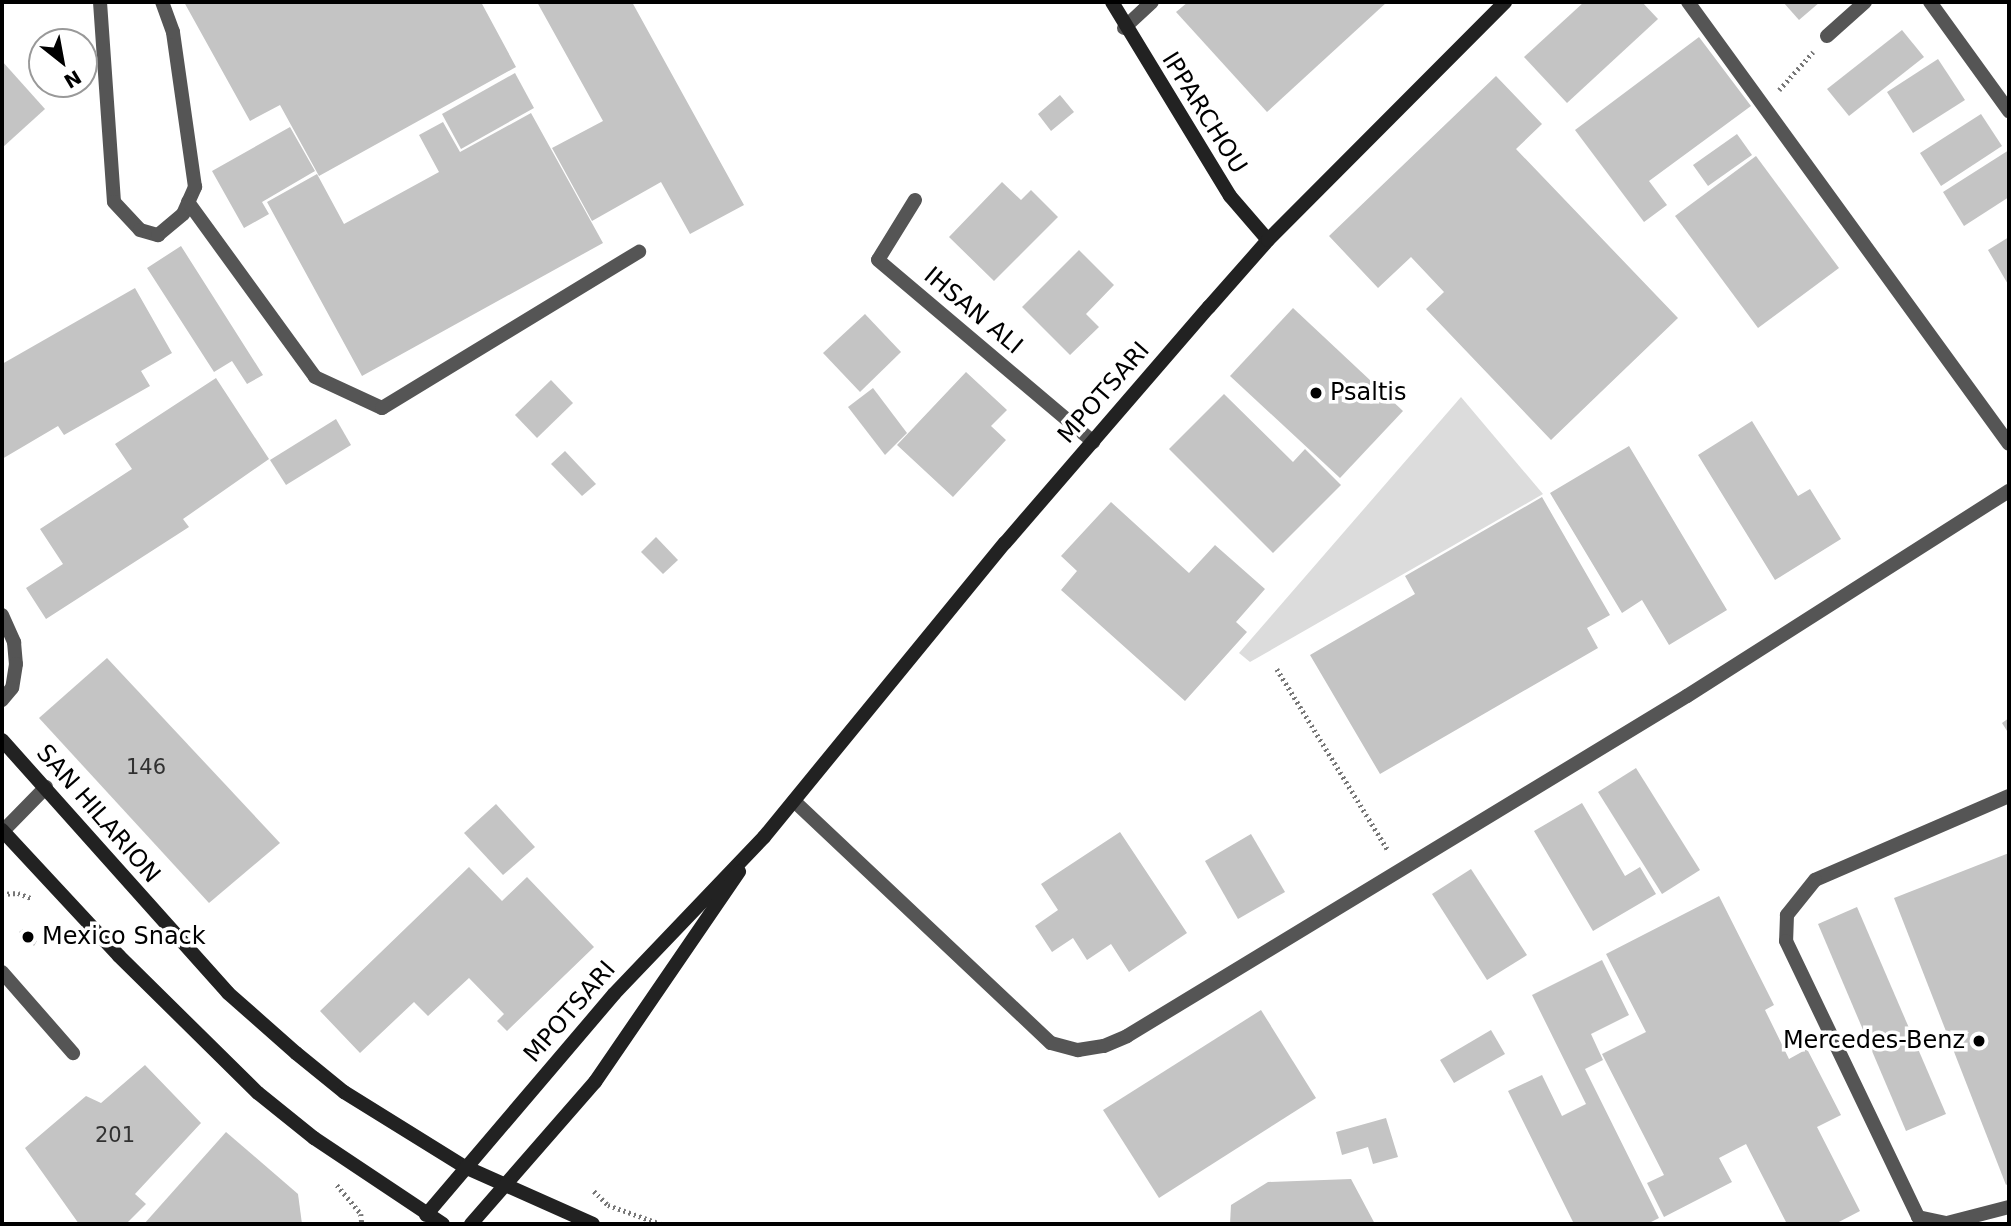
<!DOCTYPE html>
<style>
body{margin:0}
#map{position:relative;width:2011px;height:1226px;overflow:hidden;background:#fff;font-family:"DejaVu Sans",sans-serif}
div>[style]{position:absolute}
.green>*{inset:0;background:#dcdcdc}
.building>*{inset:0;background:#c4c4c4}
.path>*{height:4.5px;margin-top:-2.25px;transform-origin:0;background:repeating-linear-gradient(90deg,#777 0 2px,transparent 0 5.5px)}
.lane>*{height:14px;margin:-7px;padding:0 7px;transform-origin:7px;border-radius:7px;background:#555}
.street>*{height:14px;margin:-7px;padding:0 7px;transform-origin:7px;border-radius:7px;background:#555}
.secondary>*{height:14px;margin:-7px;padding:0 7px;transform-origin:7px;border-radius:7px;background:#222}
.dots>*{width:19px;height:19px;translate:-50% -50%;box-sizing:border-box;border:4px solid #fff;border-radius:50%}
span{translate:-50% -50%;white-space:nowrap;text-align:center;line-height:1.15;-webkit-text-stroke:7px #fff;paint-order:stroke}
.number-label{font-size:21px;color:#313131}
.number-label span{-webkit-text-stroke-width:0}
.street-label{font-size:24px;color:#000}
.poi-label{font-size:24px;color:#000}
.left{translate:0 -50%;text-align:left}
.right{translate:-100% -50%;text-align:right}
.frame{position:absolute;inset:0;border:4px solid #000;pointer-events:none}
.north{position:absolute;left:28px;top:28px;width:70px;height:70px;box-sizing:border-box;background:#fff;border:2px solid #999;border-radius:50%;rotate:149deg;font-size:19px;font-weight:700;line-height:28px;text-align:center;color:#000}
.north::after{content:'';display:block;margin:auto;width:24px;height:32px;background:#000;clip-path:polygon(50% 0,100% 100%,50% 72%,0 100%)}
</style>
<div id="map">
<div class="green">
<i style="clip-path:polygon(1461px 397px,1543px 494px,1250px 662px,1239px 653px)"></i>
</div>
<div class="building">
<i style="clip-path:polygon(184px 2px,481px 2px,516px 67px,319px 176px,280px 105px,250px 121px)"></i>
<i style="clip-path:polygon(537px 2px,632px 2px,744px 205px,690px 234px,661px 182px,592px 221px,552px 148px,603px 121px)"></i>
<i style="clip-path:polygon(1188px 2px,1387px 2px,1267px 112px,1176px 12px)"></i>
<i style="clip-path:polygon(1584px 2px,1642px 2px,1658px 19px,1567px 103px,1524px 57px)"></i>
<i style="clip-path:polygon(1783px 2px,1820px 2px,1799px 20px)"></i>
<i style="clip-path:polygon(1902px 30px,1924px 57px,1849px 116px,1827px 89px)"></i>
<i style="clip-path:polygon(1699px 37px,1751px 106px,1649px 181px,1667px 205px,1644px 222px,1575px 130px)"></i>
<i style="clip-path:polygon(1938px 59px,1965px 100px,1913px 133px,1887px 92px)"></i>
<i style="clip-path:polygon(2px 61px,45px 109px,2px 148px)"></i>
<i style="clip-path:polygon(515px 73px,534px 108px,461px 149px,442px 114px)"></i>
<i style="clip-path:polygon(1496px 76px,1542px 124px,1516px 149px,1678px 318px,1551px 440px,1426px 309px,1444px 292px,1411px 257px,1378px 288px,1329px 236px)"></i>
<i style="clip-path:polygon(1060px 95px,1074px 112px,1051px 131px,1038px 114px)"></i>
<i style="clip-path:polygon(531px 113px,603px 243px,362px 376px,267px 202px,317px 174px,344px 224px,439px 172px,419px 135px,443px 122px,460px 152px)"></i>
<i style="clip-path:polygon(1981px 114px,2002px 146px,1941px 186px,1920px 153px)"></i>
<i style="clip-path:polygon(290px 127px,315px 171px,262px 202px,269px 214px,244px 228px,212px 171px)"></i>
<i style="clip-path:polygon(1737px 134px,1752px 155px,1708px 186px,1693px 165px)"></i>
<i style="clip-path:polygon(2009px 150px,2009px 197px,1964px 226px,1943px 192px)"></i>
<i style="clip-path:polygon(1756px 156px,1839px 268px,1758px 328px,1675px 216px)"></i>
<i style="clip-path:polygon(1002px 182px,1021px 200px,1031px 190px,1058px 217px,994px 281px,949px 237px)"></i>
<i style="clip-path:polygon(2009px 237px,2009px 286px,1988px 250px)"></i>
<i style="clip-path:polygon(181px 246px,263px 375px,247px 384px,232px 361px,214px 372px,147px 268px)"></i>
<i style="clip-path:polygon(1079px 250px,1114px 285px,1086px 314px,1099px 327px,1070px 355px,1022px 307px)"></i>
<i style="clip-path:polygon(135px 288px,172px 353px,141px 371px,150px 386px,64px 435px,58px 426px,2px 459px,2px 364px)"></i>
<i style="clip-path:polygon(1293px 308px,1403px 411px,1340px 478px,1230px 376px)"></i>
<i style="clip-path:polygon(865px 314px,901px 352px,860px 392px,823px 353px)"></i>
<i style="clip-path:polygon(966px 372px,1007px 410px,991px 426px,1006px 440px,953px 497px,897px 445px)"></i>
<i style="clip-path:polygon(216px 378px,269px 459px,183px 519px,189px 527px,46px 619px,26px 588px,63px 564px,40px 529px,132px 469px,115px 444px)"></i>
<i style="clip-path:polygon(551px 380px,573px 403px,537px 438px,515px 415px)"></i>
<i style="clip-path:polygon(873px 388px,907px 433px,885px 455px,848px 407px)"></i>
<i style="clip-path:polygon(1224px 394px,1293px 462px,1305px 449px,1341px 485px,1273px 553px,1169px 449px)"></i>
<i style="clip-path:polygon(336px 419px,351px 445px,286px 485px,270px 460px)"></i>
<i style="clip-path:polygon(1752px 421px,1798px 496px,1810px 489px,1841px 539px,1775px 580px,1698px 455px)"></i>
<i style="clip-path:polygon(1629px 446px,1727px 610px,1669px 645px,1642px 600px,1622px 613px,1550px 493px)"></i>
<i style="clip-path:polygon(565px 451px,596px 484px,582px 496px,551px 464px)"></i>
<i style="clip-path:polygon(1542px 497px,1610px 615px,1587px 628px,1598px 648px,1380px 774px,1310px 655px,1415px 594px,1405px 576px)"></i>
<i style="clip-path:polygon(1111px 502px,1189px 573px,1215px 545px,1265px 589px,1236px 622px,1247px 632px,1185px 701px,1061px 590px,1077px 571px,1061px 556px)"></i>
<i style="clip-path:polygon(656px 537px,678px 560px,663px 574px,641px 552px)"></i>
<i style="clip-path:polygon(107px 658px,280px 843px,209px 903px,39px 718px)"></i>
<i style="clip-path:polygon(2009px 718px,2009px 734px,2002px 723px)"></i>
<i style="clip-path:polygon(1636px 768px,1700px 870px,1662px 894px,1598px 792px)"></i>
<i style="clip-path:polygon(1582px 803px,1625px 876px,1640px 867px,1656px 894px,1593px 931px,1534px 831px)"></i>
<i style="clip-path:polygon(496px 804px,535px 847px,503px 875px,464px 833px)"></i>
<i style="clip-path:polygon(1120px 832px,1187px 933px,1129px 972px,1111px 944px,1087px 960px,1073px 938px,1052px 952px,1035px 926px,1058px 910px,1041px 884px)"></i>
<i style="clip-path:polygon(1251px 834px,1285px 892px,1238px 919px,1205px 861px)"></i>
<i style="clip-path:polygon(2009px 853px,2009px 1183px,2006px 1185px,1894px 898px)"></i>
<i style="clip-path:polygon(469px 867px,502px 901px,527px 877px,594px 947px,507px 1031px,497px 1021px,504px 1014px,469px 978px,428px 1016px,414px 1002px,360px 1053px,320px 1011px)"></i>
<i style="clip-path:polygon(1471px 869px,1527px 955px,1487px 980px,1432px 894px)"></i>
<i style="clip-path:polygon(1719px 896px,1774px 1005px,1765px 1010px,1789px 1059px,1807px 1049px,1841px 1115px,1817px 1127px,1860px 1211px,1835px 1224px,1787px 1224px,1746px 1144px,1719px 1158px,1732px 1182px,1664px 1217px,1647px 1183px,1664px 1175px,1602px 1054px,1646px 1032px,1606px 954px)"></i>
<i style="clip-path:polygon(1857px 907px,1946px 1114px,1906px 1131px,1818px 924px)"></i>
<i style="clip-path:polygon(23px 929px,37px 941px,34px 946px,19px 932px)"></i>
<i style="clip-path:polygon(1602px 960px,1629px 1015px,1591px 1034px,1603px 1060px,1585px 1069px,1659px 1218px,1647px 1224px,1574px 1224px,1508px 1091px,1542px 1075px,1562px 1116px,1586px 1104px,1532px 995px)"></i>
<i style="clip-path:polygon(1261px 1010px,1316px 1098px,1159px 1198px,1103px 1110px)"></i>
<i style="clip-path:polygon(1491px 1030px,1505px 1054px,1454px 1083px,1440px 1060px)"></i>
<i style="clip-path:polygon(145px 1065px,201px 1123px,135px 1194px,146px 1204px,126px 1224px,79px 1224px,25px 1148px,86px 1096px,101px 1103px)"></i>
<i style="clip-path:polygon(1386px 1118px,1398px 1157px,1373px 1164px,1368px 1147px,1342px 1155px,1336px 1132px)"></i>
<i style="clip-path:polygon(226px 1132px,298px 1194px,302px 1224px,144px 1224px)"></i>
<i style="clip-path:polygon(1351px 1179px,1375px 1224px,1230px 1224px,1231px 1205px,1268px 1182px)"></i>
</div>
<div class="path">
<i style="left:1779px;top:90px;width:51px;rotate:-48.2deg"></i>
<i style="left:1277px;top:669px;width:212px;rotate:58.5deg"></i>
<i style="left:2px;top:894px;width:16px;rotate:-4deg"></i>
<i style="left:18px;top:893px;width:14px;rotate:21deg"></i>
<i style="left:337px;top:1185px;width:38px;rotate:50deg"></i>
<i style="left:361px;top:1214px;width:10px;rotate:84deg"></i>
<i style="left:594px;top:1191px;width:20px;rotate:45deg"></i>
<i style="left:608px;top:1205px;width:56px;rotate:19.7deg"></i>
</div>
<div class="lane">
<i style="left:100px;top:2px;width:200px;rotate:86deg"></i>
<i style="left:114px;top:202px;width:38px;rotate:47deg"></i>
<i style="left:140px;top:230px;width:19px;rotate:16deg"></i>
<i style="left:158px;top:235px;width:33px;rotate:-40deg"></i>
<i style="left:183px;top:214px;width:30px;rotate:-66deg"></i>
<i style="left:195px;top:187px;width:157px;rotate:-98.1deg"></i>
<i style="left:173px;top:32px;width:32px;rotate:-110deg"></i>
<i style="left:1124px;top:28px;width:38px;rotate:-43deg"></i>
<i style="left:188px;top:202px;width:216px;rotate:54deg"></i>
<i style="left:315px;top:377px;width:74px;rotate:24.8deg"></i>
<i style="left:382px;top:408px;width:301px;rotate:-31.3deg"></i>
<i style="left:2009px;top:796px;width:211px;rotate:156.6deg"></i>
<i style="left:1815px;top:880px;width:45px;rotate:128.7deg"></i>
<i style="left:1787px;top:915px;width:26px;rotate:92deg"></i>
<i style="left:1786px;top:941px;width:306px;rotate:64.4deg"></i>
<i style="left:1918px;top:1217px;width:30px;rotate:12deg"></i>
<i style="left:1947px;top:1223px;width:64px;rotate:-14.5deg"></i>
<i style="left:2px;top:832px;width:63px;rotate:-45.6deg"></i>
<i style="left:2px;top:972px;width:108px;rotate:48.8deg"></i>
</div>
<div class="street">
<i style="left:1688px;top:2px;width:546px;rotate:54.01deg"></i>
<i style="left:1930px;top:2px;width:135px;rotate:54.1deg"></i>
<i style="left:1827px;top:36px;width:51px;rotate:-41.8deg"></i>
<i style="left:915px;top:200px;width:70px;rotate:121.7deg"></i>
<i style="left:878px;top:260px;width:282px;rotate:40.2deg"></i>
<i style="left:2px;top:615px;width:30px;rotate:66deg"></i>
<i style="left:14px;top:642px;width:22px;rotate:85deg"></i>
<i style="left:16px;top:664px;width:24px;rotate:99deg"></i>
<i style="left:12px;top:688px;width:16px;rotate:130deg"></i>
<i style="left:794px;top:801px;width:353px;rotate:43.3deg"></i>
<i style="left:1051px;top:1043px;width:28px;rotate:15deg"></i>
<i style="left:1078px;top:1050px;width:26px;rotate:-9deg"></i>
<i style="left:1104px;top:1046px;width:25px;rotate:-23deg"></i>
<i style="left:1127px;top:1036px;width:655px;rotate:-31.26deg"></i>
<i style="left:1687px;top:696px;width:382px;rotate:-32.5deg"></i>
</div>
<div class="secondary">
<i style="left:1112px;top:2px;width:227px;rotate:58.7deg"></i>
<i style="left:1230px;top:196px;width:58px;rotate:49.2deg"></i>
<i style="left:2px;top:740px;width:339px;rotate:48.2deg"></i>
<i style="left:228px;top:993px;width:91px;rotate:41.4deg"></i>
<i style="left:296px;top:1053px;width:62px;rotate:39.1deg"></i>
<i style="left:344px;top:1092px;width:142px;rotate:31.8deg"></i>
<i style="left:465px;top:1167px;width:140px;rotate:24deg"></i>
<i style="left:2px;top:830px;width:172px;rotate:47.1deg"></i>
<i style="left:119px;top:956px;width:195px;rotate:44.6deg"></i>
<i style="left:258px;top:1093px;width:72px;rotate:38.8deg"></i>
<i style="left:314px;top:1138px;width:155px;rotate:33.7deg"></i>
<i style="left:426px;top:1215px;width:290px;rotate:-49.6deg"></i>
<i style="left:614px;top:994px;width:217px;rotate:-46.3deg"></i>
<i style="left:764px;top:837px;width:380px;rotate:-50.7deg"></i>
<i style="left:1005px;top:543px;width:312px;rotate:-49.2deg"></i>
<i style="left:1209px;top:307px;width:89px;rotate:-48.6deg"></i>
<i style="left:1268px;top:240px;width:336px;rotate:-45.1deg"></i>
<i style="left:471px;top:1224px;width:189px;rotate:-48.9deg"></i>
<i style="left:595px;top:1082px;width:255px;rotate:-55.6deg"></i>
</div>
<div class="dots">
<i style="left:1316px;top:393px;background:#000"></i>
<i style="left:28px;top:937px;background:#000"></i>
<i style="left:1979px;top:1041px;background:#000"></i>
</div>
<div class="number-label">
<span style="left:146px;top:767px">146</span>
<span style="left:115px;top:1135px">201</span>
</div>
<div class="street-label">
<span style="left:1204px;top:113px;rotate:58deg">IPPARCHOU</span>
<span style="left:973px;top:311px;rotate:40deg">IHSAN ALI</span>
<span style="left:1104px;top:393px;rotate:-49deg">MPOTSARI</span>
<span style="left:98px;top:814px;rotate:49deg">SAN HILARION</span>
<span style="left:570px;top:1012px;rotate:-49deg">MPOTSARI</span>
</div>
<div class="poi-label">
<span class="left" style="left:1330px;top:393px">Psaltis</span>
<span class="left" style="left:42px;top:937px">Mexico Snack</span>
<span class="right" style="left:1965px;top:1041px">Mercedes-Benz</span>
</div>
<div class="frame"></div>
<div class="north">N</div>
</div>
